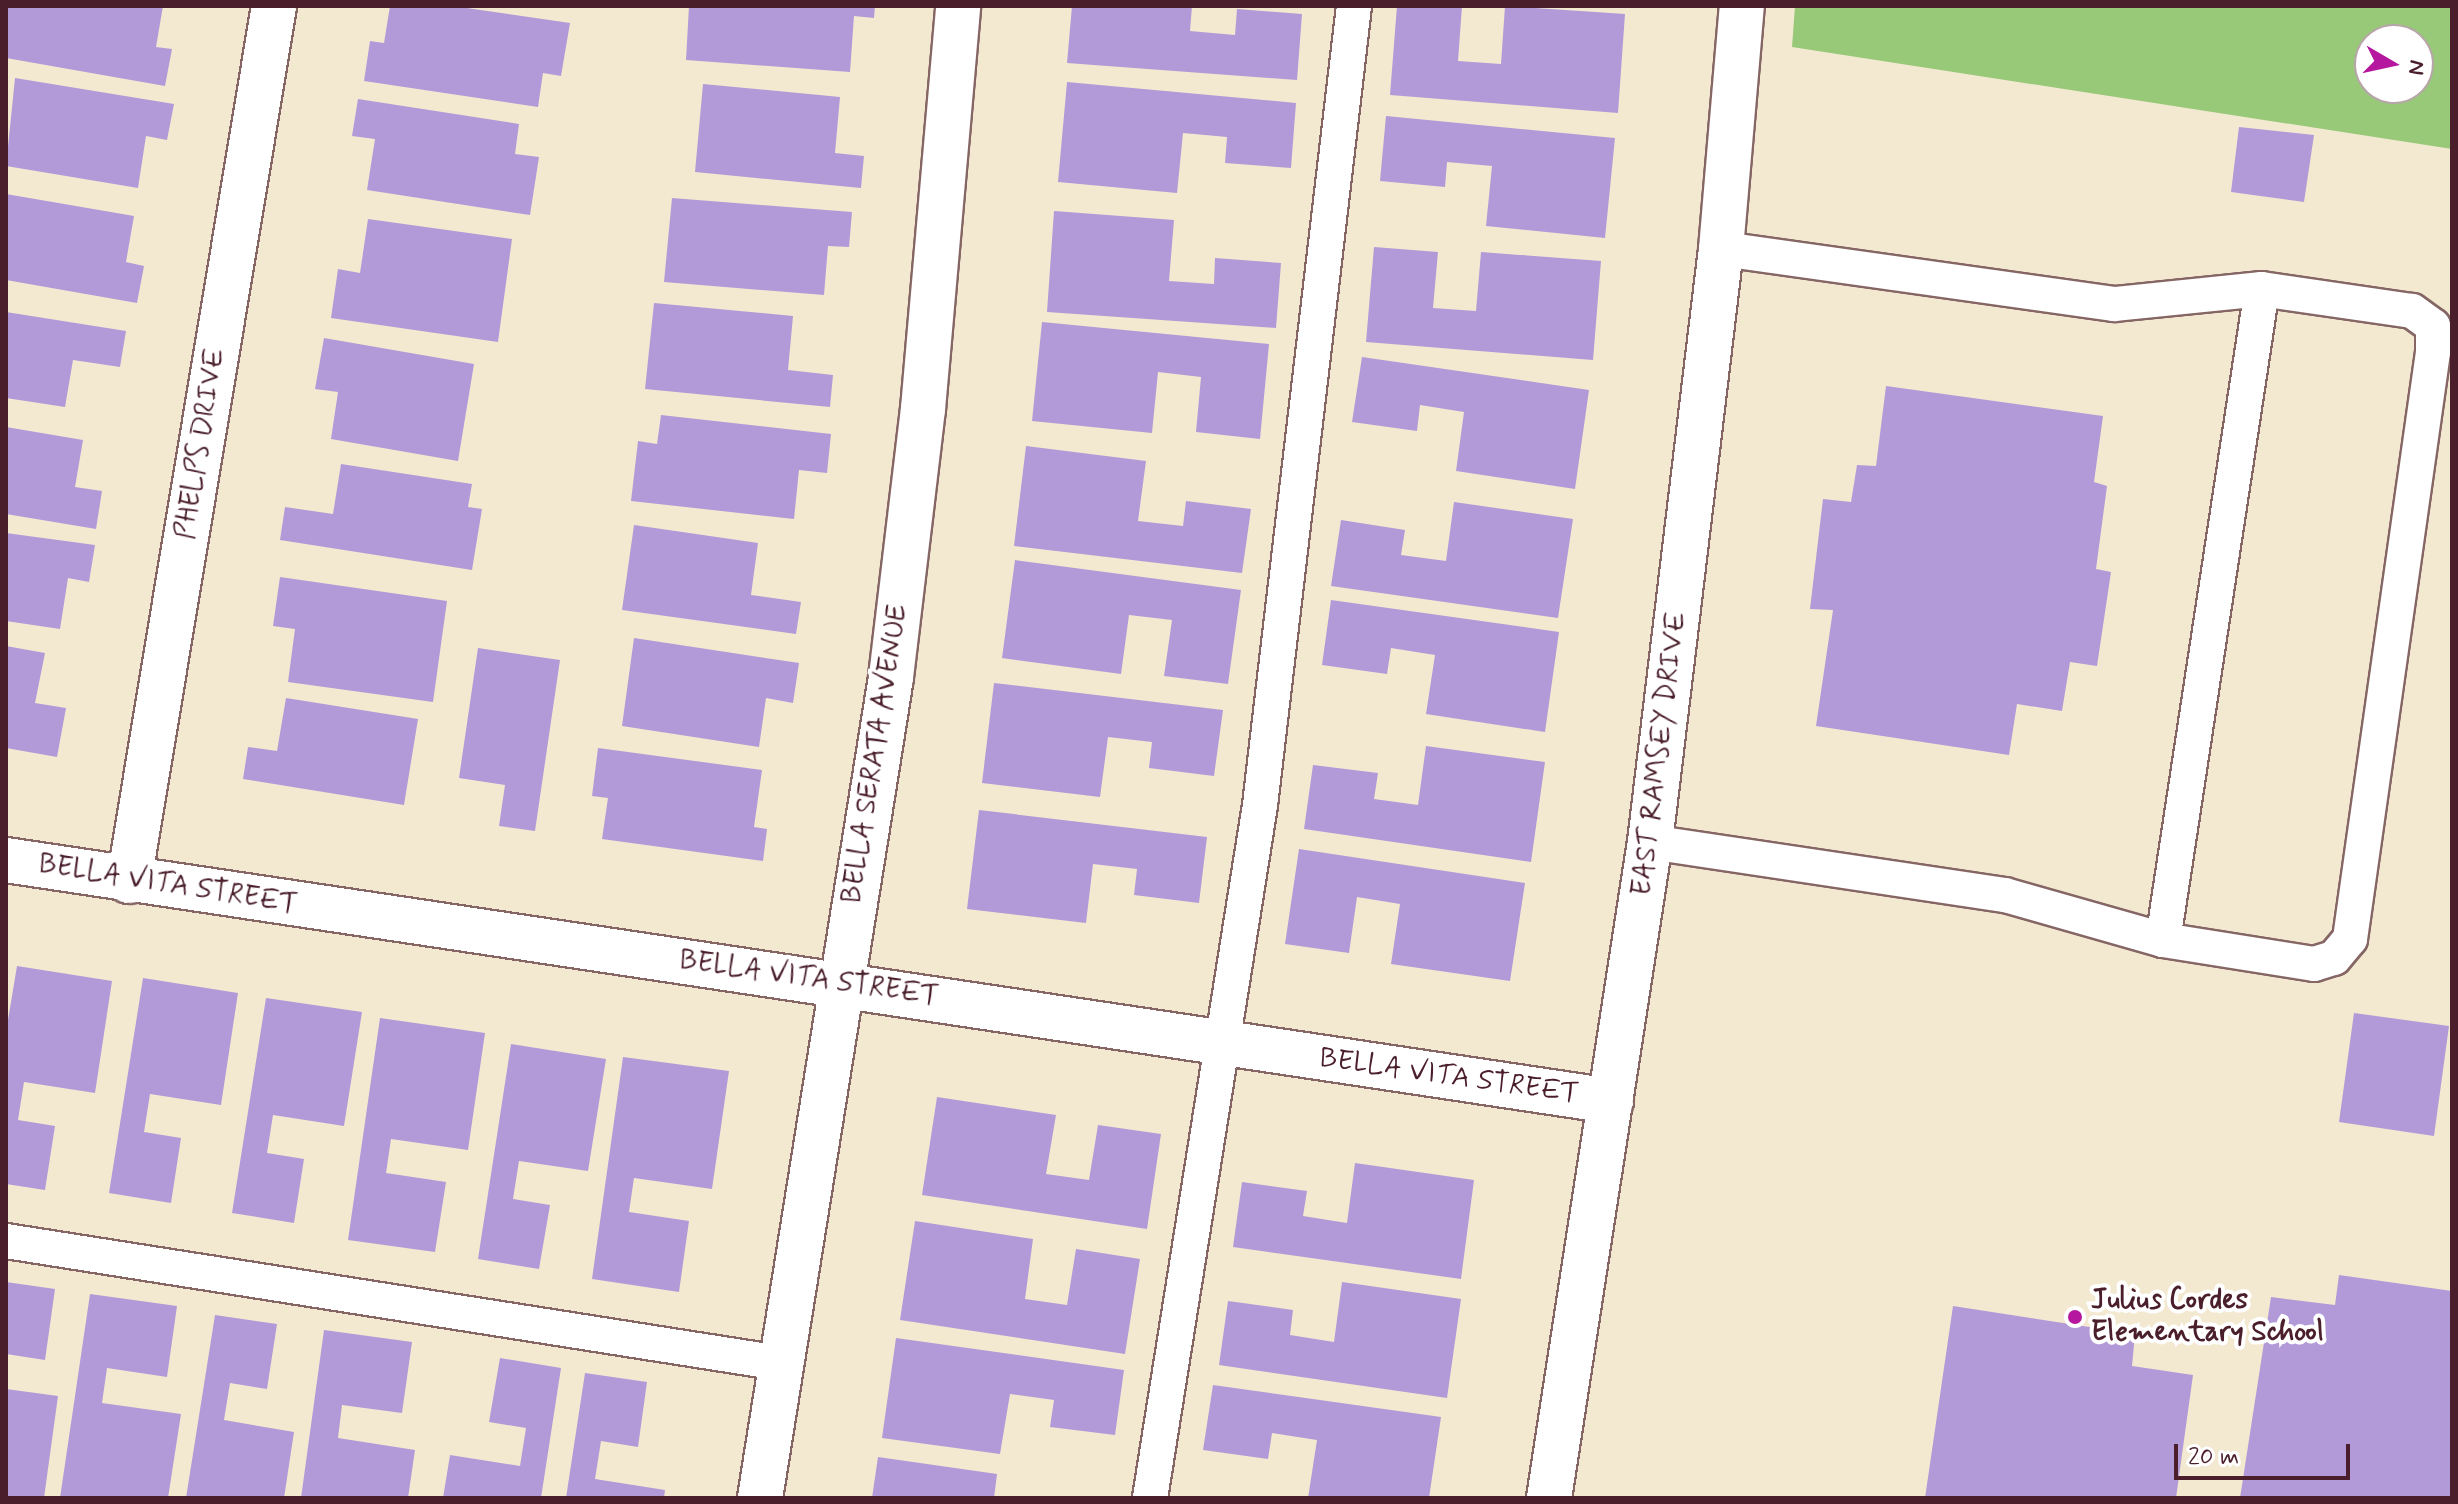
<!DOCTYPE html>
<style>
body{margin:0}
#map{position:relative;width:2458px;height:1504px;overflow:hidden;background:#f3e9d1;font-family:Mynerve,sans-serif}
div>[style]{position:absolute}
.green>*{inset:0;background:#98c979}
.building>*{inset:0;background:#b29ad8}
.roads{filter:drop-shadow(2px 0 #856665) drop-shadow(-2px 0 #856665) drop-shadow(0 2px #856665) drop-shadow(0 -2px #856665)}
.lane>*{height:34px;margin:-17px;padding:0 17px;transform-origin:17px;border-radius:17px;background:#fff}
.street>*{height:44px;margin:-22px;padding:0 22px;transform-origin:22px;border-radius:22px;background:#fff}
.dots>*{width:22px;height:22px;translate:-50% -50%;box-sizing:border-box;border:4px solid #fff;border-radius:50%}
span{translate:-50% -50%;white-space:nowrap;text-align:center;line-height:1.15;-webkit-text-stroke:8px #fff;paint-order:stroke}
.street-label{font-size:28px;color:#4a1f2b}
.poi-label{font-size:28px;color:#4a1f2b;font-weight:700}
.left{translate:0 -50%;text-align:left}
.frame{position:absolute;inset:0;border:8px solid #4a1f2b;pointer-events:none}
.north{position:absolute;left:2354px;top:24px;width:80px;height:80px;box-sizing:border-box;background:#fff;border:2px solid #b7a5aa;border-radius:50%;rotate:99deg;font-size:22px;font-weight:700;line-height:32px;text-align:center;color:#4a1f2b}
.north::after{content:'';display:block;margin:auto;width:28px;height:36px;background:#b5179e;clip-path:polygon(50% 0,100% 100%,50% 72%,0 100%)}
.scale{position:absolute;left:2174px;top:1444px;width:176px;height:36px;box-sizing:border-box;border:4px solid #4a1f2b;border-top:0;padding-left:10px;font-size:24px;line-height:28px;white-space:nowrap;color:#4a1f2b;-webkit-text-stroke:6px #fff;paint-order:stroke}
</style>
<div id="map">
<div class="green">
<i style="clip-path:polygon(evenodd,1795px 6px,2452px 6px,2452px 149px,1792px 47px,1795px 6px,2370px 40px,2418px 40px,2418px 88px,2370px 88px,2370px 40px)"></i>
</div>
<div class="building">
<i style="clip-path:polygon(8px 6px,163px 6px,156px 47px,172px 49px,165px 86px,6px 58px)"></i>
<i style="clip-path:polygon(390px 6px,453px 6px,570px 23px,561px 76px,543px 73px,538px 107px,364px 81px,370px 41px,384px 43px)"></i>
<i style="clip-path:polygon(689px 6px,875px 6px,874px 18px,854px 16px,850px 72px,686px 60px)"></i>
<i style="clip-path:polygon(1072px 6px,1192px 6px,1190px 31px,1235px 35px,1237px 9px,1302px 14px,1297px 80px,1067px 63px)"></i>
<i style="clip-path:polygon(1397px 6px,1462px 6px,1458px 61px,1501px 64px,1505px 6px,1625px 14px,1618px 113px,1390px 95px)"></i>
<i style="clip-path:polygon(15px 78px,174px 104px,167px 140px,146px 136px,138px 188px,6px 166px)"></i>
<i style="clip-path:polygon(1067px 82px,1296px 103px,1291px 168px,1225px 163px,1227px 137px,1183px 133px,1177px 193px,1058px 182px)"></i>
<i style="clip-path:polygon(703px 84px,840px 97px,835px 153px,864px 156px,861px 188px,695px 172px)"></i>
<i style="clip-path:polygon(358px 99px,519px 124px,515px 154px,539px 157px,530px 215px,367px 190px,375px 139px,352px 136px)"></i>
<i style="clip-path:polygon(1386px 116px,1615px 138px,1605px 238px,1486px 226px,1492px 166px,1447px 162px,1445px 187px,1380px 181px)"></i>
<i style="clip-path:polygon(2239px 127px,2314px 135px,2304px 202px,2231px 192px)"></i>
<i style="clip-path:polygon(6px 194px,134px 216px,126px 262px,144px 266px,137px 303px,6px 280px)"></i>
<i style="clip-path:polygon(672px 198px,852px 212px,849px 247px,828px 246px,824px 295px,664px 282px)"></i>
<i style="clip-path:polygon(1054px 211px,1174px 220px,1169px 281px,1214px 284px,1215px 258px,1281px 263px,1276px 328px,1047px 312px)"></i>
<i style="clip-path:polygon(368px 219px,512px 239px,498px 342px,331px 318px,338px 269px,360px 273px)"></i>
<i style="clip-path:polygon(1374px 247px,1438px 252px,1433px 308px,1476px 311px,1481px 252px,1601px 261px,1593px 360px,1366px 342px)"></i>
<i style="clip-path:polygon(654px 303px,793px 316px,788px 370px,833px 375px,830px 407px,645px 389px)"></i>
<i style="clip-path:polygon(6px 312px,126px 331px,120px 367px,73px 360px,65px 407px,6px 398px)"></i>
<i style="clip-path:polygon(1042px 322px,1269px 344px,1260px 439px,1196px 432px,1201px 377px,1158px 372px,1152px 433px,1032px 421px)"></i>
<i style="clip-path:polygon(324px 338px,474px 364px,458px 461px,331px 439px,338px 392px,315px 389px)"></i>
<i style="clip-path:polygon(1362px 357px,1589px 390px,1575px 489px,1456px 471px,1464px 412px,1420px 405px,1417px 431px,1352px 422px)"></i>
<i style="clip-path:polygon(1886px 386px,2103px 416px,2094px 482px,2107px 486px,2096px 569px,2111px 572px,2097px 666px,2070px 662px,2062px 711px,2017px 704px,2009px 755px,1816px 726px,1833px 610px,1810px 609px,1823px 499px,1851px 502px,1857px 465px,1876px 466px)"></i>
<i style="clip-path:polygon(661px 415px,831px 434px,827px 473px,799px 470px,794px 519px,631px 501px,638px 441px,657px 444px)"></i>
<i style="clip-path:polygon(6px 427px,83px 440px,75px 487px,102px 491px,96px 529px,6px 514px)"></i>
<i style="clip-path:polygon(1026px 446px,1146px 461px,1138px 521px,1183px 526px,1186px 501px,1251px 509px,1242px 573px,1014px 546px)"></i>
<i style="clip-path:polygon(341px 464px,472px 484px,468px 507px,482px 509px,472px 570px,280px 540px,285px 507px,333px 514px)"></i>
<i style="clip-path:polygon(1454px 502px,1573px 519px,1558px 618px,1331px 586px,1341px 520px,1405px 530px,1401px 555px,1446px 561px)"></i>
<i style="clip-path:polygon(634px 525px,758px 543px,751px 595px,801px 602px,796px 634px,622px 610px)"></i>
<i style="clip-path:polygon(6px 533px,95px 545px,89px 582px,68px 578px,60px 629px,6px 621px)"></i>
<i style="clip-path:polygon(1015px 560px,1241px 590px,1228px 684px,1164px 676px,1172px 620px,1129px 615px,1121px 674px,1002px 658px)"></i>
<i style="clip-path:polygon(280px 577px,447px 601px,433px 702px,288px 682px,295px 629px,273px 626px)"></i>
<i style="clip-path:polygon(1331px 600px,1559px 632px,1545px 732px,1426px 714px,1435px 655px,1391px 648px,1387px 674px,1322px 665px)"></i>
<i style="clip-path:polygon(634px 638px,799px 663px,793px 703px,766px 698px,759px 747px,622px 726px)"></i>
<i style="clip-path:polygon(6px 646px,45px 653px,35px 703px,66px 708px,57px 757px,6px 748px)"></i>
<i style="clip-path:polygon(478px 648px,560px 660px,535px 831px,499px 826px,505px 785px,459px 778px)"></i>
<i style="clip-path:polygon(994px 683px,1223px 710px,1214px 776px,1149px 768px,1152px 742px,1108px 737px,1100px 797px,982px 783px)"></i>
<i style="clip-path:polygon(286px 698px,418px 719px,404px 805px,243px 779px,248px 747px,277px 751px)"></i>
<i style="clip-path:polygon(1426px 746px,1545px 762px,1531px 862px,1304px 829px,1313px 765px,1378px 773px,1374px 799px,1418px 805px)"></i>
<i style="clip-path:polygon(598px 748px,762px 770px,754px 827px,767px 829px,763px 861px,602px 839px,608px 798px,592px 796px)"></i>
<i style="clip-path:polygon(979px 810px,1207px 837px,1199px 903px,1134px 895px,1137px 869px,1093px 864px,1086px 923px,967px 909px)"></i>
<i style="clip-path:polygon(1299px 849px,1525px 883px,1510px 981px,1391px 964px,1400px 904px,1357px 897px,1349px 953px,1285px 944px)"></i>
<i style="clip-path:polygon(17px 966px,112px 981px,95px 1093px,24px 1082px,18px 1120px,55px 1126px,45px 1190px,6px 1184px,6px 1032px)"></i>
<i style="clip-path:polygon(143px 978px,238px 993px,221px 1105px,150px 1094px,144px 1132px,181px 1138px,171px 1203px,109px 1193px)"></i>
<i style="clip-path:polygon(266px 998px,362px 1012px,344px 1126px,273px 1115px,267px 1153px,304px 1159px,294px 1223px,232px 1213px)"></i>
<i style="clip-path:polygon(2354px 1013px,2449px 1026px,2434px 1136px,2339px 1122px)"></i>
<i style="clip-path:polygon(380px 1018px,485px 1033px,468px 1150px,391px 1139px,386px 1173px,446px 1182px,435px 1252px,348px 1240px)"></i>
<i style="clip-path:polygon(511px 1044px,606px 1059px,588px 1171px,519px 1161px,513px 1199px,550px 1205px,539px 1269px,478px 1259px)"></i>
<i style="clip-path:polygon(623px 1057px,729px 1071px,712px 1189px,634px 1178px,629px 1212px,689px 1221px,679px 1292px,592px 1279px)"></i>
<i style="clip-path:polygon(937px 1097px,1056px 1115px,1046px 1174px,1089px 1180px,1098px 1125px,1161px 1134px,1147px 1229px,922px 1195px)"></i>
<i style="clip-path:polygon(1355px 1163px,1474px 1180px,1461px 1279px,1233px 1247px,1242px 1182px,1307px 1191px,1303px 1216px,1347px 1223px)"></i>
<i style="clip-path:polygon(915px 1221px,1033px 1239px,1025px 1299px,1067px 1305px,1076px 1249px,1140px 1259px,1125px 1354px,900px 1320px)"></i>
<i style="clip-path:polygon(2339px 1275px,2452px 1291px,2452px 1498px,2240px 1498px,2271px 1297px,2335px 1305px)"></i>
<i style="clip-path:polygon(6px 1282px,55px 1289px,45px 1360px,6px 1354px)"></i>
<i style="clip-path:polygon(1342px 1282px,1461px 1299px,1447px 1398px,1219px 1365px,1228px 1301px,1293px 1310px,1290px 1335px,1334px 1342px)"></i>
<i style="clip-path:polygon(90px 1294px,177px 1306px,167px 1377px,107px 1368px,102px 1403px,181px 1414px,168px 1498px,60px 1498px)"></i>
<i style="clip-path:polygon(1953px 1306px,2135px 1334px,2132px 1366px,2193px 1375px,2176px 1498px,1925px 1498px)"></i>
<i style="clip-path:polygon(215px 1315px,277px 1324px,267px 1389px,230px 1383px,224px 1420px,294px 1432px,284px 1498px,186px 1498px)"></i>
<i style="clip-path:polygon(324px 1330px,412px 1342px,402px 1413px,342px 1405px,338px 1438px,415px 1450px,408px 1498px,301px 1498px)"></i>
<i style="clip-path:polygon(896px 1338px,1124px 1370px,1115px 1435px,1050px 1427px,1054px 1400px,1010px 1394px,1000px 1454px,882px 1438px)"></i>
<i style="clip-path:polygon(500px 1358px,561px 1368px,541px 1498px,443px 1498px,450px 1455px,520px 1466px,526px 1428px,489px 1422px)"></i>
<i style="clip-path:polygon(585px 1373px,647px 1382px,638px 1447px,601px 1441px,595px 1479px,665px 1490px,664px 1498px,566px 1498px)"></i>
<i style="clip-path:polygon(1213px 1385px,1441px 1417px,1429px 1498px,1308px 1498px,1317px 1440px,1272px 1433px,1268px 1459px,1203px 1450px)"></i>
<i style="clip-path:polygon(6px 1389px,58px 1396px,44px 1498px,6px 1498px)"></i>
<i style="clip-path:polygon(878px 1457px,997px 1474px,994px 1498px,872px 1498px)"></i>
</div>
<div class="roads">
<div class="lane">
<i style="left:1650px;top:842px;width:359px;rotate:8.5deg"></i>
<i style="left:2005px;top:895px;width:164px;rotate:15.9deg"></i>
<i style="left:2163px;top:940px;width:153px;rotate:9deg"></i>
<i style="left:2314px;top:964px;width:21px;rotate:-17deg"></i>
<i style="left:2334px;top:958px;width:25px;rotate:-50deg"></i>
<i style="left:2350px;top:939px;width:593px;rotate:-81.95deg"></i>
<i style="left:2433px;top:352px;width:26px;rotate:-90deg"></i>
<i style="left:2433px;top:326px;width:26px;rotate:-144deg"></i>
<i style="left:2412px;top:311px;width:152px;rotate:-171.7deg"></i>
<i style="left:2262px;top:289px;width:149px;rotate:174.2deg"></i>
<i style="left:2114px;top:304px;width:397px;rotate:-172deg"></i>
<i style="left:2163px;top:940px;width:658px;rotate:-81.35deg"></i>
<i style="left:6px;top:1241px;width:784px;rotate:8.96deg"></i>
<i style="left:1150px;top:1498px;width:702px;rotate:-80.98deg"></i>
<i style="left:1260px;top:805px;width:805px;rotate:-83.29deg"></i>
</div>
<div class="street">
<i style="left:6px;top:860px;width:1623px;rotate:8.54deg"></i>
<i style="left:129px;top:881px;width:887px;rotate:-80.59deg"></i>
<i style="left:760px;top:1498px;width:831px;rotate:-80.93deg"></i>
<i style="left:891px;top:677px;width:270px;rotate:-83.2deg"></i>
<i style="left:923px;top:409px;width:405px;rotate:-85deg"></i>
<i style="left:1549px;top:1498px;width:664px;rotate:-81.25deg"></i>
<i style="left:1650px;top:842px;width:597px;rotate:-83.17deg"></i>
<i style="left:1721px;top:249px;width:244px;rotate:-85.1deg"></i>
</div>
</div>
<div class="dots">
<i style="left:2075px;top:1317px;background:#b5179e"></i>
</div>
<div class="street-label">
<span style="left:201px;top:444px;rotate:-81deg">PHELPS DRIVE</span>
<span style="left:876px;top:754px;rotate:-81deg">BELLA SERATA AVENUE</span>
<span style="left:1660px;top:754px;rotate:-83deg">EAST RAMSEY DRIVE</span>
<span style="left:168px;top:885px;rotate:9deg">BELLA VITA STREET</span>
<span style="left:809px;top:979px;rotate:8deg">BELLA VITA STREET</span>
<span style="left:1449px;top:1077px;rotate:8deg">BELLA VITA STREET</span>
</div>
<div class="poi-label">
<span class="left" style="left:2091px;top:1317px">Julius Cordes<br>Elementary School</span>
</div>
<div class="frame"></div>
<div class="north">N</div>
<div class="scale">20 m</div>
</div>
